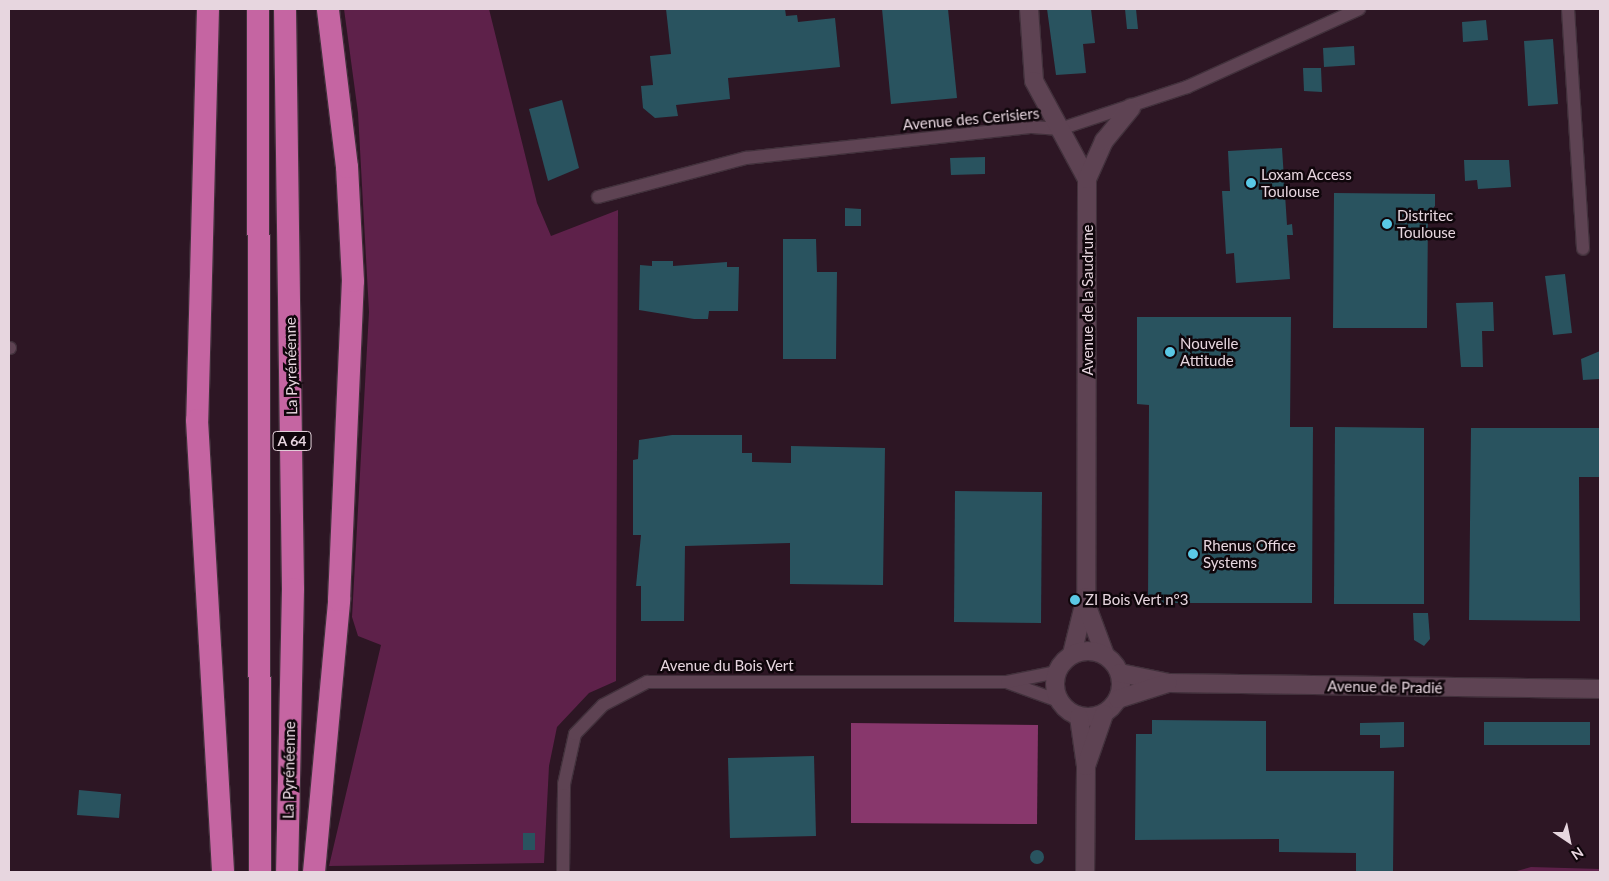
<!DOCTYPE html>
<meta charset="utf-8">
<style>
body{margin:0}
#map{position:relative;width:1609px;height:881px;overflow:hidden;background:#2d1624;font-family:Lato,sans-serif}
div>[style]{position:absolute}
.green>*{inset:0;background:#5e214a}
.water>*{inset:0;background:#88376c}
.building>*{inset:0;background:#29535f}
.round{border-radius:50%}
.roads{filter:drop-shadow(1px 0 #42313c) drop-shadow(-1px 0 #42313c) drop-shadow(0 1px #42313c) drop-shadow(0 -1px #42313c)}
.street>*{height:12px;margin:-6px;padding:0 6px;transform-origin:6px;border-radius:6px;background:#5e4353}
.secondary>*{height:18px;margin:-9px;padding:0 9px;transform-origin:9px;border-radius:9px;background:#5e4353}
.secondary>.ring{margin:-9px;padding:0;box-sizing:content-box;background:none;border:18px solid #5e4353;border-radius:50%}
.highway>*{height:22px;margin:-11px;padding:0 11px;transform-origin:11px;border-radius:11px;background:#c565a2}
.dots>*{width:14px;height:14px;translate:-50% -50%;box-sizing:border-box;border:2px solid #0f060b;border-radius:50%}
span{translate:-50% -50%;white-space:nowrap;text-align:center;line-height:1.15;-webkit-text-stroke:5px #0f060b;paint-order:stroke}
.shield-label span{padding:1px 4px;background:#0f060b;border:1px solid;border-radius:4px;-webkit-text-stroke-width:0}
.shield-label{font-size:14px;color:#e7d6df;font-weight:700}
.street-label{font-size:15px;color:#e7d6df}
.poi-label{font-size:15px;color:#e7d6df}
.left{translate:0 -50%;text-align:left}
.frame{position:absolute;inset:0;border:10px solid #e7d6df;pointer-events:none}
.north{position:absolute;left:1544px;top:816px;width:50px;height:50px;-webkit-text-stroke:4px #0f060b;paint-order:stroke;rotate:146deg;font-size:14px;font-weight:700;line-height:20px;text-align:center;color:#e7d6df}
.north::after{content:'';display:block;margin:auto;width:18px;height:22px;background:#e7d6df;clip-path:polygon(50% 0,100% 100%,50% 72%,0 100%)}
</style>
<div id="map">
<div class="green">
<i style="clip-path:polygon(344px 9px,489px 9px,537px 203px,551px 236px,618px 210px,616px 681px,589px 693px,557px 727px,549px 766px,544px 863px,329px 866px,381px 645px,358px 636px,352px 617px,369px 312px,358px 113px)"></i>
<i style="clip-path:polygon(1531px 867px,1600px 869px,1600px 872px,1513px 872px)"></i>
</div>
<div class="water">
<i style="clip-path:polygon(851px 723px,1038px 725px,1037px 824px,851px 823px)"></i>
</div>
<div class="building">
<i style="clip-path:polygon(666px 9px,785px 9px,786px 16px,797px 15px,798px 22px,835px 18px,840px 67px,728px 78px,730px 99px,676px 105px,678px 116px,655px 118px,643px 108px,641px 86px,653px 85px,650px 56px,671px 54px)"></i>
<i style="clip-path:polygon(882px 9px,948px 9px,957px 98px,891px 104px)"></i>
<i style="clip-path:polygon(1047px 9px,1091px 9px,1095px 43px,1083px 44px,1086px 73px,1056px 75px)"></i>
<i style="clip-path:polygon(1125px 9px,1136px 9px,1138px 29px,1127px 29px)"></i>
<i style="clip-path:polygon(1486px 20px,1488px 40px,1463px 42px,1462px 22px)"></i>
<i style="clip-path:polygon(1553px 39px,1558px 104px,1528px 106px,1524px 41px)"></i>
<i style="clip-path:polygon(1354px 46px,1355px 65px,1324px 67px,1323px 48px)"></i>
<i style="clip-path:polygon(1303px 68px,1321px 68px,1322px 92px,1304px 91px)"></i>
<i style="clip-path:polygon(562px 100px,579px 168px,548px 181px,529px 109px)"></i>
<i style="clip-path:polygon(1282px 148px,1287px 225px,1292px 224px,1293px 235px,1287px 235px,1290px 279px,1236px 283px,1234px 253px,1226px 254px,1222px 191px,1230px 191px,1228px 151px)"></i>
<i style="clip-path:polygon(985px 157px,985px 174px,951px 175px,950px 158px)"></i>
<i style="clip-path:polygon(1464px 160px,1509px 160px,1511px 187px,1478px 189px,1477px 180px,1465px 181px)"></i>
<i style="clip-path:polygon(1334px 193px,1435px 194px,1435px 206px,1428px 214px,1427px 328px,1333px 328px)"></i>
<i style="clip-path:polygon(845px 208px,861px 209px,861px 226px,845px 226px)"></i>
<i style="clip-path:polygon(783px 239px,816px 239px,817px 272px,837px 272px,836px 359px,783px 359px)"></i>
<i style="clip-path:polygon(652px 261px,673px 261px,673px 266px,727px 262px,727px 267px,739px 267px,738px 311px,709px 311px,708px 319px,694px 319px,639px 310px,640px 265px,652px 266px)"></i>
<i style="clip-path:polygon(1565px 274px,1572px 333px,1553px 335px,1545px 276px)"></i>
<i style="clip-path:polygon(1493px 302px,1494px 331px,1482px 331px,1483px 367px,1461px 367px,1456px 303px)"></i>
<i style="clip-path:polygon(1137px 317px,1291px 317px,1290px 427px,1313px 427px,1312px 603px,1148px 603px,1149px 405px,1137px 404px)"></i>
<i style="clip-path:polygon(1600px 351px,1599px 379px,1583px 380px,1581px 359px)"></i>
<i style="clip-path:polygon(1335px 427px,1424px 428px,1424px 604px,1334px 604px)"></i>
<i style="clip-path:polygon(1471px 428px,1600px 428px,1600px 477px,1579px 477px,1580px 621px,1469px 620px)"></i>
<i style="clip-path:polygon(672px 435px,742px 435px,742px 453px,752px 453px,752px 462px,791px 463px,791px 446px,885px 448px,883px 585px,790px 584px,790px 543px,685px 546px,684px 621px,641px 621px,641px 586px,636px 586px,641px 535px,633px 535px,633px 460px,638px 459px,639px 440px)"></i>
<i style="clip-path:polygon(955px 491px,1042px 492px,1041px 623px,954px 622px)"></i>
<i style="clip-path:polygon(1413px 613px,1428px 613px,1430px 639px,1424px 646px,1414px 640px)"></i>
<i style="clip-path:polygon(1152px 720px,1266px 721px,1266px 771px,1394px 771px,1393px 872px,1356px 872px,1356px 853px,1279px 852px,1279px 839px,1135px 840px,1136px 734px,1152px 734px)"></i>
<i style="clip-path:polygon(1404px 722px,1404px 747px,1380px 748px,1380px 735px,1360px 735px,1360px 723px)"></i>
<i style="clip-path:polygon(1484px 722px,1590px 722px,1590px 745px,1484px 745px)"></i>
<i style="clip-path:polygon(814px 756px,816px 836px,730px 838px,728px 758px)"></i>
<i style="clip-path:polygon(79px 790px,121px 794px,119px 818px,77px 815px)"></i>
<i style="clip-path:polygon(523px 833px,535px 833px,535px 850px,523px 850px)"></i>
<i class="round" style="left:1030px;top:850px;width:14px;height:14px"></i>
</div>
<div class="roads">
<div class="street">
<i style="left:1568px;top:9px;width:240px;rotate:86.4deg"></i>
<i style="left:598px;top:197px;width:153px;rotate:-14.8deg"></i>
<i style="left:746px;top:158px;width:288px;rotate:-6.2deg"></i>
<i style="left:1032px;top:127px;width:28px;rotate:4deg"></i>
<i style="left:1060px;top:129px;width:134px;rotate:-18.3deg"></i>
<i style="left:1187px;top:87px;width:189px;rotate:-24.4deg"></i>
<i style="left:9px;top:348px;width:1px"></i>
<i style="left:1009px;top:683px;width:53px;rotate:19.8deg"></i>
<i style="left:563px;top:872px;width:88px;rotate:-89.3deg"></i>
<i style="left:564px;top:784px;width:51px;rotate:-77.6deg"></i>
<i style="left:575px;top:734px;width:40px;rotate:-46deg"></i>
<i style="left:603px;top:705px;width:50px;rotate:-27.6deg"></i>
<i style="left:647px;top:682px;width:360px"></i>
<i style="left:1007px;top:682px;width:51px;rotate:-11.3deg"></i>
</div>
<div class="secondary">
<i style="left:1029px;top:9px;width:72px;rotate:86deg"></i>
<i style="left:1034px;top:81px;width:111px;rotate:61.6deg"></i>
<i style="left:1087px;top:179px;width:418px;rotate:90.1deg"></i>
<i style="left:1086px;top:597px;width:59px;rotate:103.8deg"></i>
<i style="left:1087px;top:179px;width:42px;rotate:-65.9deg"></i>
<i style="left:1104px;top:141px;width:43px;rotate:-50.7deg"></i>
<i style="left:1086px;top:604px;width:54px;rotate:69.6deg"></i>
<i class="ring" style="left:1055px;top:651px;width:48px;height:48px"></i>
<i style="left:1120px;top:673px;width:50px;rotate:11.5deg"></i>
<i style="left:1169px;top:683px;width:431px;rotate:0.8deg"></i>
<i style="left:1118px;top:699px;width:52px;rotate:-17.7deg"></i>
<i style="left:1079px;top:717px;width:49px;rotate:81.9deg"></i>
<i style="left:1086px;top:766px;width:106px;rotate:90.5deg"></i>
<i style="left:1086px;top:766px;width:55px;rotate:-70.9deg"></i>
</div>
<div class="highway">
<i style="left:208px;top:9px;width:411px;rotate:91.5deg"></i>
<i style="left:197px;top:420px;width:453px;rotate:86.7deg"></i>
<i style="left:258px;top:9px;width:863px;rotate:89.87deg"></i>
<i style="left:285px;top:9px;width:580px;rotate:89.21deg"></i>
<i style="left:293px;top:589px;width:283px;rotate:91.2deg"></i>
<i style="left:314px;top:872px;width:273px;rotate:-84.7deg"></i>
<i style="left:339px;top:600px;width:319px;rotate:-87.5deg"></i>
<i style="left:353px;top:281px;width:114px;rotate:-93deg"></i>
<i style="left:347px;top:167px;width:159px;rotate:-96.9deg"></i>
</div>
</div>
<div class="dots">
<i style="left:1251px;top:183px;background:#5ac8e5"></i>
<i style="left:1387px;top:224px;background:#5ac8e5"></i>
<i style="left:1170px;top:352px;background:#5ac8e5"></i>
<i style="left:1193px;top:554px;background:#5ac8e5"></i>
<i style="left:1075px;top:600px;background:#5ac8e5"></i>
</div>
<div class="shield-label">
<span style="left:292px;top:441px">A 64</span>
</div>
<div class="street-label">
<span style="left:971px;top:119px;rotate:-5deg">Avenue des Cerisiers</span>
<span style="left:1088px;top:300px;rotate:-90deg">Avenue de la Saudrune</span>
<span style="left:291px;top:366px;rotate:-91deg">La Pyrénéenne</span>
<span style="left:727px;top:666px">Avenue du Bois Vert</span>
<span style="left:1385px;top:687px;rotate:1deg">Avenue de Pradié</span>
<span style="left:289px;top:770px;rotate:-89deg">La Pyrénéenne</span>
</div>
<div class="poi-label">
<span class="left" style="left:1261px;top:183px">Loxam Access<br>Toulouse</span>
<span class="left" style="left:1397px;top:224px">Distritec<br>Toulouse</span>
<span class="left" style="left:1180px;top:352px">Nouvelle<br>Attitude</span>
<span class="left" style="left:1203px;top:554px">Rhenus Office<br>Systems</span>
<span class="left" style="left:1085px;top:600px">ZI Bois Vert n°3</span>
</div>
<div class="frame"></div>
<div class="north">N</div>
</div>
